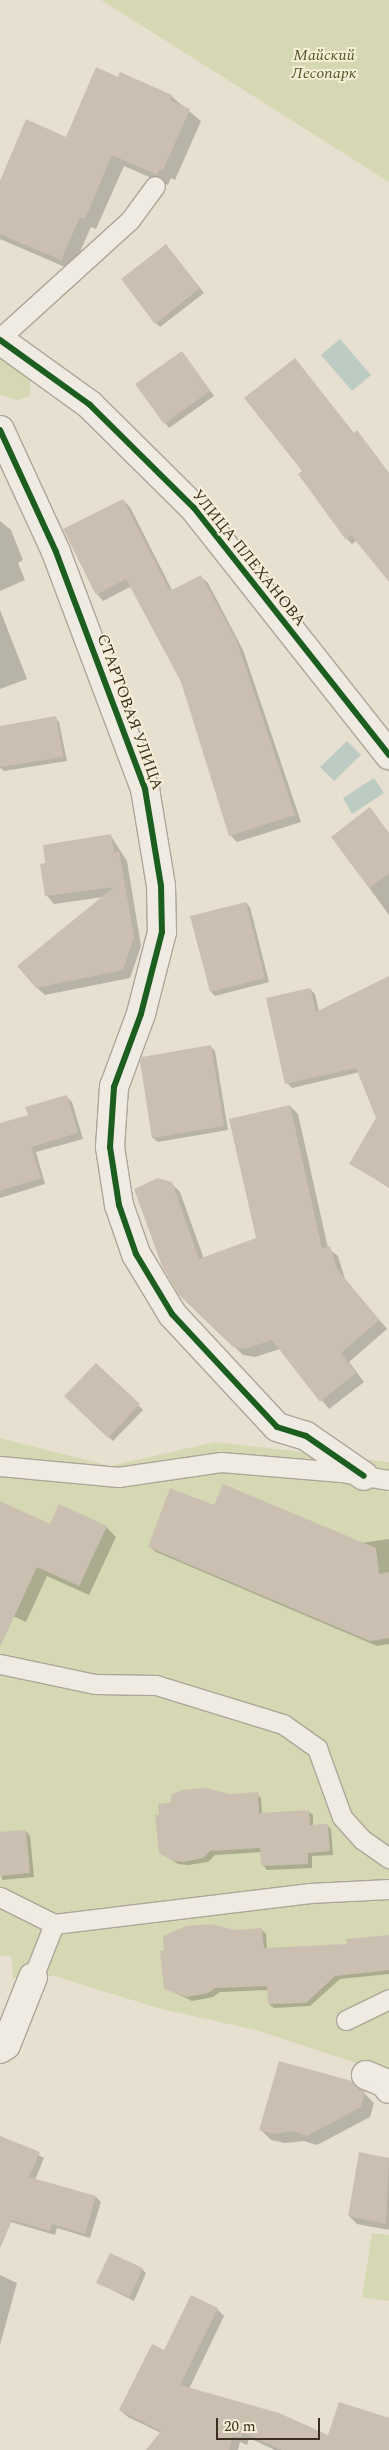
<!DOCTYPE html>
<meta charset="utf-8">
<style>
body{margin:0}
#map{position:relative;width:389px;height:2450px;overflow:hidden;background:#e7e0d1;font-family:Spectral,serif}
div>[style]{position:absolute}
.green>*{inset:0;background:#d6d7b3}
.water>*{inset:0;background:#bcccc2}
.shadow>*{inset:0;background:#0003}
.building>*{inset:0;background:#cbbfb2}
.roads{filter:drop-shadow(1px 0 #ada599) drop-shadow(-1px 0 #ada599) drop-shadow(0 1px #ada599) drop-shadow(0 -1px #ada599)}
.service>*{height:19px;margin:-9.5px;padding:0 9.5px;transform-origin:9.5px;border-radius:9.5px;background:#efebe3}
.minor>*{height:28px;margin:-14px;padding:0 14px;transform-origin:14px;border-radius:14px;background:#efebe3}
.tertiary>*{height:28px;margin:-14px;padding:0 14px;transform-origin:14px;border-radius:14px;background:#efebe3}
.cycleway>*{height:6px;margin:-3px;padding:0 3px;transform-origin:3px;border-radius:3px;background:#1b5e20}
span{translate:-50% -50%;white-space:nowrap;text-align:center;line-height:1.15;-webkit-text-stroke:4px #f7eed8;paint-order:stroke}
.park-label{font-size:16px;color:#4d5a26;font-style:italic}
.street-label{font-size:16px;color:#3d2e20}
.scale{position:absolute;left:216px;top:2418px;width:104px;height:22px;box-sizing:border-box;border:2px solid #3d2e20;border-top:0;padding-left:6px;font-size:15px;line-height:18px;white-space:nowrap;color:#3d2e20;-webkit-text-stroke:4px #f7eed8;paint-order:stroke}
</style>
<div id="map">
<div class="green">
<i style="clip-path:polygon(101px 0,389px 0,389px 182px,125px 15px)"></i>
<i style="clip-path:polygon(0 356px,30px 373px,30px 396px,17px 400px,0 395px)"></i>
<i style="clip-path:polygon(0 1438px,110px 1466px,215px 1442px,389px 1462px,389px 2074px,259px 2031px,158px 2008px,54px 1976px,13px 1978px,11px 1955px,0 1956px)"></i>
<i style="clip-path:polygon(372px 2233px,389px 2235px,389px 2301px,362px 2297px)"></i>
</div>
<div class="water">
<i style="clip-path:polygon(340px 339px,371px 375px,352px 391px,321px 355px)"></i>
<i style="clip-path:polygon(347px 741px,361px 755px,334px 781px,320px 767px)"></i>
<i style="clip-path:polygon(374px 778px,384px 793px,352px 814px,343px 798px)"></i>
</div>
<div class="shadow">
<i style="clip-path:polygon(171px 96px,201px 121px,175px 180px,171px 178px,168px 185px,124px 166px,96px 229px,91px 227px,72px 270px,0 239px,0 184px,66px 138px)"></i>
<i style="clip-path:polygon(170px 250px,204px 293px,160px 327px,156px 323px)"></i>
<i style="clip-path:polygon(186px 357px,214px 396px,169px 428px,137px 384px)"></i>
<i style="clip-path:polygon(357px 432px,389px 473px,389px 580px,357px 540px,352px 544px,347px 539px,354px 434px)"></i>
<i style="clip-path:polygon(123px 500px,130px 507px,173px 592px,201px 577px,208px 583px,243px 650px,301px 822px,237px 842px,230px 835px,182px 681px,132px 586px,103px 601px,97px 594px)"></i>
<i style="clip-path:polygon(0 521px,11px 530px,23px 560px,18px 563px,25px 580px,0 591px)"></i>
<i style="clip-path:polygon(0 610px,27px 679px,0 689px)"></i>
<i style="clip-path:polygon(55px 717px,59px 722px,67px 761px,4px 771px,0 768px,0 727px)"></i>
<i style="clip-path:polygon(370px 809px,389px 833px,389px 915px,332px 837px)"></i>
<i style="clip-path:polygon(111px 836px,127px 861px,141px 946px,130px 978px,45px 995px,36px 987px,104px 897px,54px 904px,47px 896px,42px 865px)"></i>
<i style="clip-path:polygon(246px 903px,250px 907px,269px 982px,215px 996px,211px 992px)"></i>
<i style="clip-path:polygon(389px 978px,389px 1188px,351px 1163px,377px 1118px,360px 1072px,292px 1088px,287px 1083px,310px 989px,315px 994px,319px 1011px)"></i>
<i style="clip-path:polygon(211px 1047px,215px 1051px,228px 1130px,158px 1142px,153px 1138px)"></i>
<i style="clip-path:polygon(66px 1096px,72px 1102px,83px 1139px,36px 1152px,45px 1184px,0 1198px,0 1125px,29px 1115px)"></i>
<i style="clip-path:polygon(290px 1106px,298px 1114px,328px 1248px,338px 1256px,345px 1279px,387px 1329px,349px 1362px,364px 1382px,329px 1409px,280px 1349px,255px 1357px,243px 1355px,180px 1294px,171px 1183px,180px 1192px,204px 1259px,257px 1238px)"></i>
<i style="clip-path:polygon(96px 1365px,143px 1410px,113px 1441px,66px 1396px)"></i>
<i style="clip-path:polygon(0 1502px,50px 1526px,106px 1527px,116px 1537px,89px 1595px,47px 1576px,26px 1622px,0 1610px)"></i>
<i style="clip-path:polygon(214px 1507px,361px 1543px,389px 1539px,389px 1644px,377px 1646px,156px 1552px,150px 1547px)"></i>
<i style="clip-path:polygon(257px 1794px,261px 1798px,262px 1814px,308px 1811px,313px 1815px,313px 1826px,327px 1825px,331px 1829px,333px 1855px,312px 1856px,312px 1868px,267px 1870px,263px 1865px,262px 1852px,215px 1855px,208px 1862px,188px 1865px,178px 1864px,160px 1853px,229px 1796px)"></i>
<i style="clip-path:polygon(26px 1831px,30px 1836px,34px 1877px,2px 1880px,0 1834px)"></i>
<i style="clip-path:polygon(200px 1925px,234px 1931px,262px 1930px,266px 1934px,267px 1950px,348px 1945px,389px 1936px,389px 1974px,340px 1979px,310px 2006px,274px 2008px,269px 2004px,269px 1990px,220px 1992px,213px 1997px,192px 2001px,165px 1988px,164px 1937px)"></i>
<i style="clip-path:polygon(364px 2093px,374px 2103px,370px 2117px,317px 2145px,304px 2141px,285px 2143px,271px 2140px,261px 2130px)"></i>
<i style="clip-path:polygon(0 2136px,44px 2158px,35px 2180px,96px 2197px,101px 2202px,90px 2238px,57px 2228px,55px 2235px,11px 2222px,0 2248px)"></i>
<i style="clip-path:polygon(360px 2154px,389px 2159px,389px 2230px,357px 2224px,349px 2216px)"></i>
<i style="clip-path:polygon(142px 2269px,146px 2273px,134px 2301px,98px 2283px)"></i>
<i style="clip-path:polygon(0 2275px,17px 2283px,0 2345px)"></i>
<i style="clip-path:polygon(217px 2309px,224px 2316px,189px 2389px,329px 2437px,340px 2403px,389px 2418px,389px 2450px,275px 2450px,249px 2438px,247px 2445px,240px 2442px,238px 2450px,148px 2450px,161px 2433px,128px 2417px,120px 2410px,165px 2352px)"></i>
</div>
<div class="building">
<i style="clip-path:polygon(96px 67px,118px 77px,120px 72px,172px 95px,170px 100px,190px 109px,163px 170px,160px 168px,157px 175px,112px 155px,85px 219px,80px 217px,61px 260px,0 234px,0 181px,26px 119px,66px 137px)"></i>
<i style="clip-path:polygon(166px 244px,200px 288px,155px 324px,121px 279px)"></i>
<i style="clip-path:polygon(182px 351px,210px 391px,164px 424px,135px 384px)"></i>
<i style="clip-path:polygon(295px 358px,354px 433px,357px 430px,389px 473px,389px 582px,351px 535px,346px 540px,298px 474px,302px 471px,244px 398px)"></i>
<i style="clip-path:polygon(123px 499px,170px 591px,201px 575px,237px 642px,295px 815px,229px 836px,181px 682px,126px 579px,96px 595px,63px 529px)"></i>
<i style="clip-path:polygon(56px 716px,63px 757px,0 767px,0 726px)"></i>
<i style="clip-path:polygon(370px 807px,389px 833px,389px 873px,369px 888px,331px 837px)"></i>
<i style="clip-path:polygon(111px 834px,114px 853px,119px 851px,134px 937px,123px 970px,36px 988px,17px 966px,114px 887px,45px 896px,40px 864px,45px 863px,43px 845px)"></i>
<i style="clip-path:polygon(246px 902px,265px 978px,210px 992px,190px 916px)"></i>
<i style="clip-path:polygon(389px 976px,389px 1187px,349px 1164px,376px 1118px,356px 1068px,285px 1084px,266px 998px,310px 988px,316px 1012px)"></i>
<i style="clip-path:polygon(211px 1045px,224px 1126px,152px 1138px,140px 1062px,142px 1057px)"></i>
<i style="clip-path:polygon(67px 1095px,78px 1133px,31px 1147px,41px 1178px,0 1191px,0 1123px,28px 1115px,25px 1107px)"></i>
<i style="clip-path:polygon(290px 1105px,322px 1248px,330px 1246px,337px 1269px,379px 1320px,341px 1353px,356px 1373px,320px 1402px,272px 1340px,245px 1349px,233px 1347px,179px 1295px,162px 1266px,134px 1189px,158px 1178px,172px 1182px,199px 1259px,256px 1238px,229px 1119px)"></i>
<i style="clip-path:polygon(96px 1363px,140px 1404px,108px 1438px,64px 1396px)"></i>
<i style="clip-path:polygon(223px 1484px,376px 1548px,379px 1574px,389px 1572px,389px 1638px,370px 1641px,148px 1547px,170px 1488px,214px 1505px)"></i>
<i style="clip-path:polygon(0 1501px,50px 1524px,59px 1504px,107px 1526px,79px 1586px,37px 1567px,0 1647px)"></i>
<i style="clip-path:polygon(207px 1788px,229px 1794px,258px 1792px,259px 1813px,309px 1810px,310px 1825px,328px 1824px,330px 1851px,308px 1853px,308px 1864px,261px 1866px,260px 1848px,210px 1851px,203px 1858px,183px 1862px,172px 1861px,159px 1853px,155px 1815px,159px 1815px,158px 1804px,171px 1802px,171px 1795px,182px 1790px)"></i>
<i style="clip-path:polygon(26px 1830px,30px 1873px,0 1876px,0 1832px)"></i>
<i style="clip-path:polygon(212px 1924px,234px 1930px,262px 1928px,264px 1948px,347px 1944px,346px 1939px,389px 1935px,389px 1970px,335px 1976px,306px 2003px,268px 2004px,267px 1986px,215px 1988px,208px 1993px,187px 1997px,164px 1989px,160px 1951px,164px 1950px,163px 1936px,186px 1926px)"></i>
<i style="clip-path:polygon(279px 2061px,352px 2081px,365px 2092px,361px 2107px,307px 2136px,293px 2131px,274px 2134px,259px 2130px)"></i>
<i style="clip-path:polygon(0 2136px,40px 2152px,29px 2177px,96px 2196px,85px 2234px,52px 2224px,50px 2231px,12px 2220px,0 2246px)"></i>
<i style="clip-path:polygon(359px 2152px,389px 2158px,386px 2224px,348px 2216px)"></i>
<i style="clip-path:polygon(110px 2253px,143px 2268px,130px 2297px,96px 2283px)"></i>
<i style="clip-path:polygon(191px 2295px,218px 2308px,180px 2385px,279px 2413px,328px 2435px,339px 2402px,389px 2418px,389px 2450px,282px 2450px,242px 2432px,241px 2438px,233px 2436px,229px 2450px,146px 2450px,161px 2431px,119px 2410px,152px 2344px,164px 2350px)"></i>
</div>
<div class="roads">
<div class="service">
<i style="left:0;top:338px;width:176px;rotate:-42.2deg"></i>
<i style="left:130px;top:220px;width:42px;rotate:-53.7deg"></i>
<i style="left:0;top:1466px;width:119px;rotate:5.3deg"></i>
<i style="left:118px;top:1477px;width:104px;rotate:-8.3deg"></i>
<i style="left:221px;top:1462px;width:120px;rotate:4.8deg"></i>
<i style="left:341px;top:1472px;width:49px;rotate:9.5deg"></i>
<i style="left:0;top:1664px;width:97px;rotate:11.9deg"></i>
<i style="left:95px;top:1684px;width:61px;rotate:0.9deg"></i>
<i style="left:156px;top:1685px;width:133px;rotate:17.1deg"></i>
<i style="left:283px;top:1724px;width:42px;rotate:35.2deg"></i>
<i style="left:317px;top:1748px;width:73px;rotate:70.1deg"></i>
<i style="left:342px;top:1817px;width:31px;rotate:48deg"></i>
<i style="left:363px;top:1840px;width:32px;rotate:35deg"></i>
<i style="left:0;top:1897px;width:60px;rotate:26.6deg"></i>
<i style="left:54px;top:1924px;width:258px;rotate:-6.9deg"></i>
<i style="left:310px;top:1893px;width:79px;rotate:-2.9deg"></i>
<i style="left:33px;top:1977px;width:57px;rotate:-68.4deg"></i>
<i style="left:346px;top:2020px;width:48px;rotate:-26deg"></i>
</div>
<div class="minor">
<i style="left:0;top:430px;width:134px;rotate:65.3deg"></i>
<i style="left:56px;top:552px;width:253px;rotate:69.4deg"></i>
<i style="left:145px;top:789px;width:98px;rotate:80.6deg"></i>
<i style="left:161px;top:886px;width:46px;rotate:88.8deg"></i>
<i style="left:162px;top:932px;width:85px;rotate:104.4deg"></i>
<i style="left:141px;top:1014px;width:78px;rotate:110.3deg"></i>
<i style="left:114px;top:1087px;width:60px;rotate:93.8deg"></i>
<i style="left:110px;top:1147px;width:59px;rotate:81.2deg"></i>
<i style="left:119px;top:1205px;width:52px;rotate:70.9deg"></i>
<i style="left:136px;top:1254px;width:70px;rotate:59deg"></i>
<i style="left:172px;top:1314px;width:154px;rotate:47.1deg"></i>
<i style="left:277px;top:1427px;width:30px;rotate:17deg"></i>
<i style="left:306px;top:1436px;width:70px;rotate:34.6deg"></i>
<i style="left:0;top:2049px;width:7px;rotate:-34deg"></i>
<i style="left:6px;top:2045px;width:73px;rotate:-68.3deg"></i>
<i style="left:366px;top:2075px;width:21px;rotate:23deg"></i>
<i style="left:385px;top:2083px;width:7px;rotate:56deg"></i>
</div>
<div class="tertiary">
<i style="left:0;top:340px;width:111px;rotate:35.8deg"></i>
<i style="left:90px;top:405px;width:146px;rotate:44.7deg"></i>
<i style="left:194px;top:508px;width:315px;rotate:51.7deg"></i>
</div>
</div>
<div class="cycleway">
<i style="left:0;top:340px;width:111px;rotate:35.8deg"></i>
<i style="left:90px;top:405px;width:146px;rotate:44.7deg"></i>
<i style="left:194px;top:508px;width:315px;rotate:51.7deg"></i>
<i style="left:0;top:430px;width:134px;rotate:65.3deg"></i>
<i style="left:56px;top:552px;width:253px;rotate:69.4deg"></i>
<i style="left:145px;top:789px;width:98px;rotate:80.6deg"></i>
<i style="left:161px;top:886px;width:46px;rotate:88.8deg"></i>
<i style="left:162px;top:932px;width:85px;rotate:104.4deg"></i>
<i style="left:141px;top:1014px;width:78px;rotate:110.3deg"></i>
<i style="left:114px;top:1087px;width:60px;rotate:93.8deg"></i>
<i style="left:110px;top:1147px;width:59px;rotate:81.2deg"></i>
<i style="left:119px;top:1205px;width:52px;rotate:70.9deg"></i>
<i style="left:136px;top:1254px;width:70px;rotate:59deg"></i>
<i style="left:172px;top:1314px;width:154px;rotate:47.1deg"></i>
<i style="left:277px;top:1427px;width:30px;rotate:17deg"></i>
<i style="left:306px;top:1436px;width:70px;rotate:34.6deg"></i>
</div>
<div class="park-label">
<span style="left:324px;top:64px">Майский<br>Лесопарк</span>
</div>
<div class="street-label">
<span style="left:249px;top:558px;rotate:51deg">УЛИЦА ПЛЕХАНОВА</span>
<span style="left:130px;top:712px;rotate:70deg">СТАРТОВАЯ УЛИЦА</span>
</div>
<div class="scale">20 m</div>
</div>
